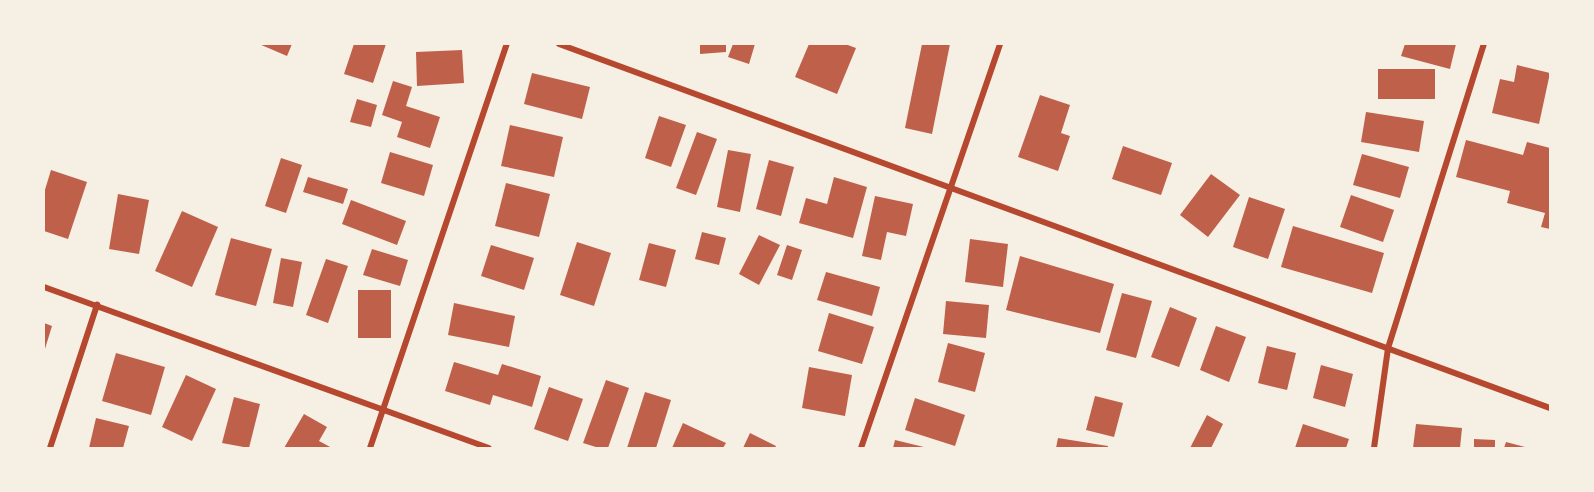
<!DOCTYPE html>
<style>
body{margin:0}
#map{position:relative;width:1594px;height:492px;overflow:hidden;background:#f6efe4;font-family:"Roboto Condensed",sans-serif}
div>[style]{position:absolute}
.building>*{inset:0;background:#bf614a}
.minor>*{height:6px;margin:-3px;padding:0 3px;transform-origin:3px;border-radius:3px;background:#b5482f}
span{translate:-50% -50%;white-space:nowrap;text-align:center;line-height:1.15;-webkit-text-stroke:6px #f6efe4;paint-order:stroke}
.frame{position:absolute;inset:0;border:45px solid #f6efe4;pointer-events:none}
</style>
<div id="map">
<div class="building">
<i style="clip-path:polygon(259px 44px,292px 44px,287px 56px)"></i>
<i style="clip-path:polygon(354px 44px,386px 44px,373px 83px,344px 74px)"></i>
<i style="clip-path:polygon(700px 44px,726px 44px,726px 52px,700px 54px)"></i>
<i style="clip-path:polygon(733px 44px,755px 44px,749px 64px,728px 57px)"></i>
<i style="clip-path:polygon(809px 44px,845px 44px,856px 48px,837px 94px,795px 77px)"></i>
<i style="clip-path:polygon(922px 44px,950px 44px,932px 134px,905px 128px)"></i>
<i style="clip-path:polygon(1405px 44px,1456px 44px,1450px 69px,1401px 56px)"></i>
<i style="clip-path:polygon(462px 50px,464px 83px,417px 86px,416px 52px)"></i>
<i style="clip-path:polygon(1517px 65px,1550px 73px,1539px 124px,1492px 113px,1500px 79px,1514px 82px)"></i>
<i style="clip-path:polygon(1378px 69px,1435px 69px,1435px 99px,1378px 99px)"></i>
<i style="clip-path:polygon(532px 73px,590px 87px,582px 119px,524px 104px)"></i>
<i style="clip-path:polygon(393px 81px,412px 87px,406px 106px,440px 117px,430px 148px,397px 137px,402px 122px,382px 115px)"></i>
<i style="clip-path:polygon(1040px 95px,1070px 105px,1061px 133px,1070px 136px,1058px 171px,1018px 157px)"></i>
<i style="clip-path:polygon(357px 99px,377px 105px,371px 127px,350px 122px)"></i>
<i style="clip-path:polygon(1366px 112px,1424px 121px,1419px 152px,1361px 142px)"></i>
<i style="clip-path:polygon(659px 116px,686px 125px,671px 167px,645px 158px)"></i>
<i style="clip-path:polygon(510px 125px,563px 137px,554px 177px,501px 166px)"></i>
<i style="clip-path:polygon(697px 132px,717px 139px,696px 195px,676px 188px)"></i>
<i style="clip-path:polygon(1466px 140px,1523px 155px,1527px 142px,1550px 148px,1550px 229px,1541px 227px,1545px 213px,1507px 203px,1510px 191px,1456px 177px)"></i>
<i style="clip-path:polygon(1123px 146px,1172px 163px,1161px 195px,1112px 179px)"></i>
<i style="clip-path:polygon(728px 150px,751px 154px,740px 212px,717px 207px)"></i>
<i style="clip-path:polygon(390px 152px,433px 165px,424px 196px,381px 183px)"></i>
<i style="clip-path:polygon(1362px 154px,1409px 167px,1400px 198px,1353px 185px)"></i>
<i style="clip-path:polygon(281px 158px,302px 165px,286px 213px,265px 206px)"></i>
<i style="clip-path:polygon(769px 160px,794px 167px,781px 216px,756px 209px)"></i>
<i style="clip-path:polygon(51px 170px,87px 182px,68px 239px,44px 231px,44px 193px)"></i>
<i style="clip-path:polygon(1211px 174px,1240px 195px,1208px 237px,1180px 215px)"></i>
<i style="clip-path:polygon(308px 177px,348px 189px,343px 204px,303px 192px)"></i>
<i style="clip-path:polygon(834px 177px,867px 187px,853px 238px,799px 223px,806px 198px,827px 204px)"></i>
<i style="clip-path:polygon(506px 183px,550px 194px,539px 237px,495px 226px)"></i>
<i style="clip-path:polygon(118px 194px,149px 200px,139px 254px,109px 249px)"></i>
<i style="clip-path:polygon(1351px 195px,1394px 210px,1383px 242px,1340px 227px)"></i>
<i style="clip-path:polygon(875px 196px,913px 204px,906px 236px,887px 232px,881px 260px,862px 256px)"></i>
<i style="clip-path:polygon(1249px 197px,1285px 209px,1268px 259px,1233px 247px)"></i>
<i style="clip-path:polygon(351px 200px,406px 221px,397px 245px,342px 224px)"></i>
<i style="clip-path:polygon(182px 211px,218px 227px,192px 287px,155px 271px)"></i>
<i style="clip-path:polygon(1293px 226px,1384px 253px,1372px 293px,1281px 267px)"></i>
<i style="clip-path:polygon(702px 232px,726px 238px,719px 265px,695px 259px)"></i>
<i style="clip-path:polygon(759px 235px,780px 245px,759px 285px,739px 274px)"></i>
<i style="clip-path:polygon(231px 238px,272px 249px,256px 306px,215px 295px)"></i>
<i style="clip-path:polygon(970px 239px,1008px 244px,1003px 287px,965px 282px)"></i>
<i style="clip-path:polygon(577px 242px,611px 253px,594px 306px,560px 295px)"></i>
<i style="clip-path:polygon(649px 243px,676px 250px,666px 287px,639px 280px)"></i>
<i style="clip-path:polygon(491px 245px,534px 258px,524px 290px,481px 276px)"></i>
<i style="clip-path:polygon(787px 245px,802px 250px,792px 280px,777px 275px)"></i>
<i style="clip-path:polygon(372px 249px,408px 260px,400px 286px,363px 275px)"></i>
<i style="clip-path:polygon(1020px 256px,1114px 284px,1100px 333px,1006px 310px)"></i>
<i style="clip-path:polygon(281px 258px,302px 262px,293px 307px,273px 303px)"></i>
<i style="clip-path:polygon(326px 259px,348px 266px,328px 323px,306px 315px)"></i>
<i style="clip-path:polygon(826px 272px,880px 287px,872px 316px,817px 300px)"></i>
<i style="clip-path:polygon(358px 290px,391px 290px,391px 338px,358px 338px)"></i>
<i style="clip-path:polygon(1122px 293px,1152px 301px,1136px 358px,1106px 350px)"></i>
<i style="clip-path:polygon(946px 301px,989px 305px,986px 338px,943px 334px)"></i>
<i style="clip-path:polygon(454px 303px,515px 316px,509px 347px,448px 335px)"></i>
<i style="clip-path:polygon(1170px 307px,1197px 318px,1179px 367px,1151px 357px)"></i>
<i style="clip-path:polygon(829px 313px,874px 327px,862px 364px,818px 351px)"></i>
<i style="clip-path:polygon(44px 323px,52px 326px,44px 352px)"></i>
<i style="clip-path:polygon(1216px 326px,1246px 337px,1229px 382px,1200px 370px)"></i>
<i style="clip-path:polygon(948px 343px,985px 353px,975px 392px,938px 382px)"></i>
<i style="clip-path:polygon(1267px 346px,1296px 353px,1287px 390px,1258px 383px)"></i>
<i style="clip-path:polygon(116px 353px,165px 367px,151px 415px,102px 401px)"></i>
<i style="clip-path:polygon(454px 362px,498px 375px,502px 364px,541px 376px,532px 407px,493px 395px,490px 405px,445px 391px)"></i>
<i style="clip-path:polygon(1321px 365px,1353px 374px,1345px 407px,1313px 398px)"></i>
<i style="clip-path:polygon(809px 367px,852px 375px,845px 416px,802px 408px)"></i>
<i style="clip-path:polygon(186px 375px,216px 389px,192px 441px,162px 427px)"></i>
<i style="clip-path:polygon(606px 380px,629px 388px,608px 448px,599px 448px,583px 443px)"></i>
<i style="clip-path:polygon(549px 387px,583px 399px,568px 441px,534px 429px)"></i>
<i style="clip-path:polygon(645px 392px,671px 400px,656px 448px,627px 448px)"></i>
<i style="clip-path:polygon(1095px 396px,1123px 403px,1114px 437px,1086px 430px)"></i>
<i style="clip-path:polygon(234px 397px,260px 404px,249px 448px,222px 443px)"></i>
<i style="clip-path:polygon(915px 398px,965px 415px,955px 446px,905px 430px)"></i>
<i style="clip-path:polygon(304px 414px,327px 427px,319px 441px,332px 448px,284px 448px)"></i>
<i style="clip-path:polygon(1207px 415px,1223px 424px,1211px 448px,1190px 448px)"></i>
<i style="clip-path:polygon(96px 418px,129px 426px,123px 448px,89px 448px)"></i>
<i style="clip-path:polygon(683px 423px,726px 443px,723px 448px,672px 448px)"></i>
<i style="clip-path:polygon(1303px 424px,1349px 439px,1346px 448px,1295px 448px)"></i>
<i style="clip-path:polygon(1416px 424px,1462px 428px,1460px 448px,1413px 448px)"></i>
<i style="clip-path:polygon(750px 433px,776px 446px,775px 448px,743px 448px)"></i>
<i style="clip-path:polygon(1058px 438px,1108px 446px,1108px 448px,1056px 448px)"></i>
<i style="clip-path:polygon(1474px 439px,1495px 440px,1495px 448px,1474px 448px)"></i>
<i style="clip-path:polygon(895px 440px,928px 448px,893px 448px)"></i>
<i style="clip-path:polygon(1506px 442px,1529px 448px,1504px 448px)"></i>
</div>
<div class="minor">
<i style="left:559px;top:44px;width:1056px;rotate:20.17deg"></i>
<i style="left:44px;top:287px;width:473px;rotate:19.9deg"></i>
<i style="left:50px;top:448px;width:151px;rotate:-71.8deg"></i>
<i style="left:370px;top:448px;width:427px;rotate:-71.3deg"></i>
<i style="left:861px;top:448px;width:427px;rotate:-71deg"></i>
<i style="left:1374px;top:448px;width:101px;rotate:-82deg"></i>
<i style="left:1388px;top:348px;width:319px;rotate:-72.5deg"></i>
</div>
<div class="frame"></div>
</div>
